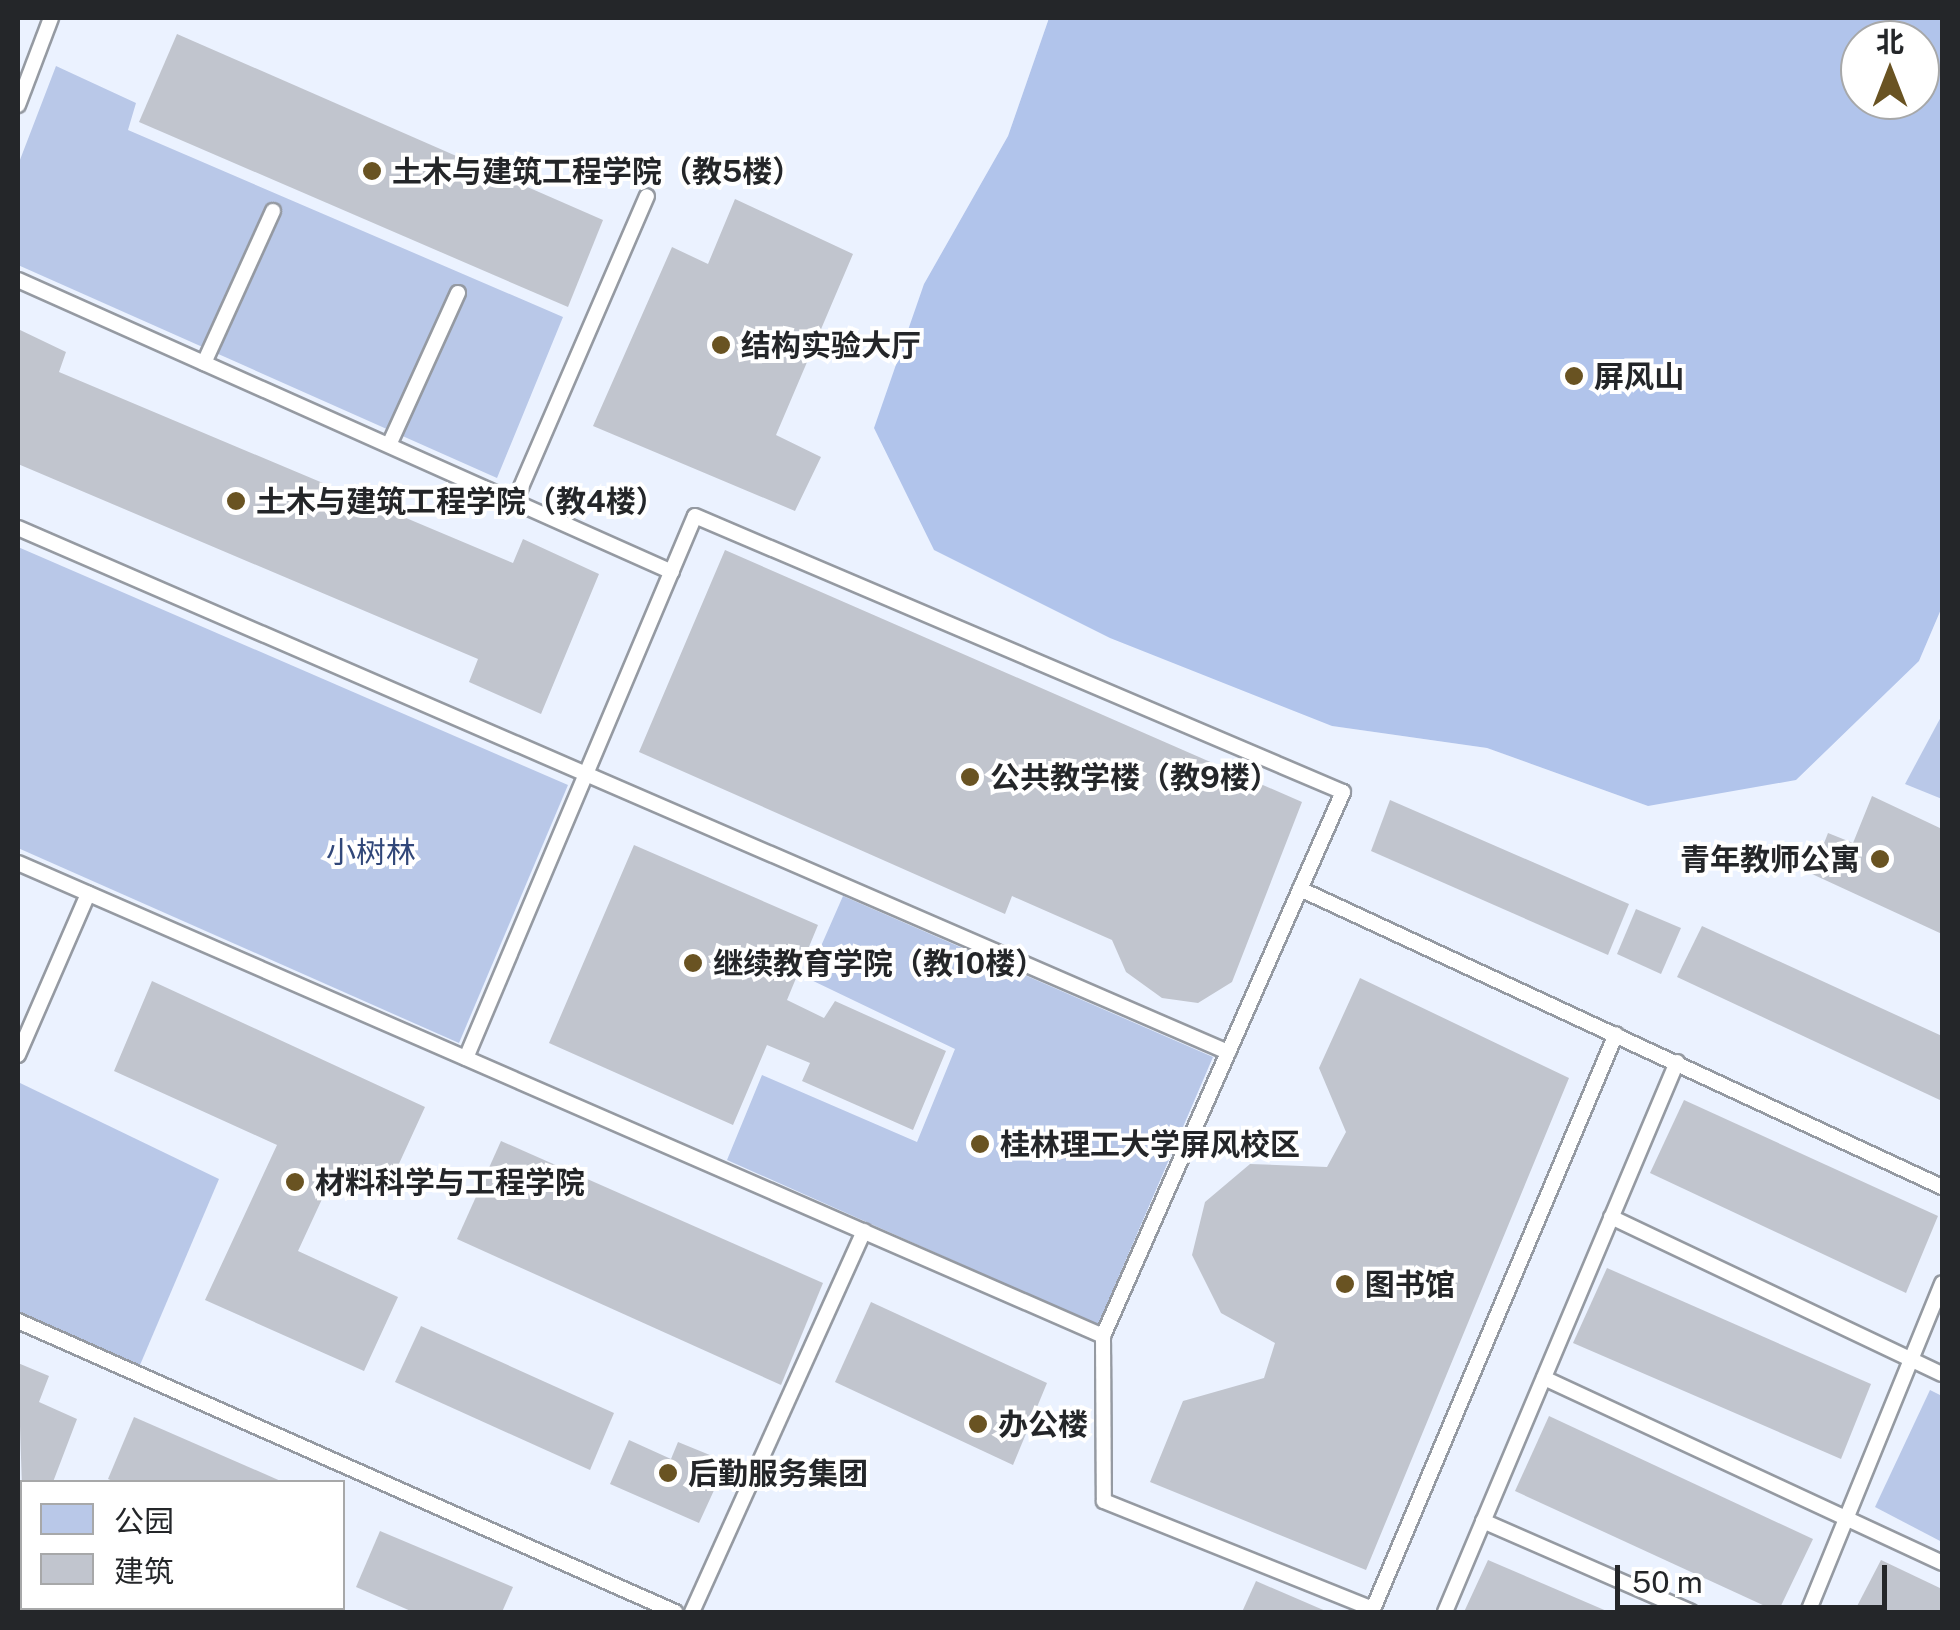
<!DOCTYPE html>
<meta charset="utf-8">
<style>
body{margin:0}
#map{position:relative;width:1960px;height:1630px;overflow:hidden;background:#fafbfd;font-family:"Public Sans","Noto Sans SC",sans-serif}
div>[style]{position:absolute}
.built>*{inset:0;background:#ebf2ff}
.green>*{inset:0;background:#b9c8e8}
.forest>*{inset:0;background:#b1c4eb}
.building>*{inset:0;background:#c1c5ce}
.roads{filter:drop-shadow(2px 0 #959aa2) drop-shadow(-2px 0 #959aa2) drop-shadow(0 2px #959aa2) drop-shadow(0 -2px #959aa2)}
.lane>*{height:14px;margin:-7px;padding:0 7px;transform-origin:7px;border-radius:7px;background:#fff}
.dots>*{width:28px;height:28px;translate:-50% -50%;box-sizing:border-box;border:5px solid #fff;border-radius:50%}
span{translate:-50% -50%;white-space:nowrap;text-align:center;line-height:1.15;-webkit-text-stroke:8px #fff;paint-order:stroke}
.poi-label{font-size:30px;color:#242629;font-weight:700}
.left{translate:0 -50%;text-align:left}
.right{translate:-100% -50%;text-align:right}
.park-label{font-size:30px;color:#314779}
.frame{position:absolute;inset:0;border:20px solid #242629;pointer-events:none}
.legend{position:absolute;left:20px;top:1480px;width:325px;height:130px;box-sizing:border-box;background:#fff;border:2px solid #a7a8a9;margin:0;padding:12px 18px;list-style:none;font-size:30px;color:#242629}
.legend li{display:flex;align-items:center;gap:20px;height:50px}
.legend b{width:50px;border:2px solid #a7a8a9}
.north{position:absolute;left:1840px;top:20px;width:100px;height:100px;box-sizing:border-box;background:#fff;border:2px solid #a7a8a9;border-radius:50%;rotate:0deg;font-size:28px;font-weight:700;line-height:40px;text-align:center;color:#242629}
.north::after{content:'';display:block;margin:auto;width:35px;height:45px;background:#695322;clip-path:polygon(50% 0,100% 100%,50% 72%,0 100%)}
.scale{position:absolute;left:1615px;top:1565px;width:272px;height:45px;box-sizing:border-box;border:5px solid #242629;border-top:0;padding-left:12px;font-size:30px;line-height:35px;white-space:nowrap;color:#242629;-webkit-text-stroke:8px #fff;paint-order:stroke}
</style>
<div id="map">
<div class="built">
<i style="clip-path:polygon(evenodd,18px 18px,1049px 18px,1008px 136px,924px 284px,1332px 726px,1487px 748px,1648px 806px,1919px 661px,1942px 607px,1942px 1612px,18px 1612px,18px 18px,22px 1482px,342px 1482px,342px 1608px,22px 1608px,22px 1482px)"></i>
</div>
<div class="green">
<i style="clip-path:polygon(56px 66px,136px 103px,128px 130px,563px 317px,497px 478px,18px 265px,18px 165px)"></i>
<i style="clip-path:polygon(18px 547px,568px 785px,459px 1043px,18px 848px)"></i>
<i style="clip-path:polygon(1942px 715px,1942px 799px,1905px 784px)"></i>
<i style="clip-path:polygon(843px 896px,1213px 1057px,1098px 1325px,727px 1160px,762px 1075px,917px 1142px,955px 1049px,807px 978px)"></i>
<i style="clip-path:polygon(18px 1082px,219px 1179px,140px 1365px,18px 1311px)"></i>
<i style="clip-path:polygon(1930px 1390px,1942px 1396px,1942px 1542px,1875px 1507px)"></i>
</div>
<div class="forest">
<i style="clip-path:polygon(evenodd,1049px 18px,1942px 18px,1942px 607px,1919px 661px,1796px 780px,1648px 806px,1487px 748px,1332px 726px,1110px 638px,934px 550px,874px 428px,924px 284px,1008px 136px,1049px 18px,1860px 40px,1920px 40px,1920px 100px,1860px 100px,1860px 40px)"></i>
</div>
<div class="building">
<i style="clip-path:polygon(177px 34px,603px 220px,568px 307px,139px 122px)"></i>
<i style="clip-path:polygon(735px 199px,853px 254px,776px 435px,821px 457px,795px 511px,593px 426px,672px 247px,708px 264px)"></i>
<i style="clip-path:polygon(18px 329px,66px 352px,59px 372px,513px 563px,523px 539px,599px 574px,541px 714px,469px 682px,478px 659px,18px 464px)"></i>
<i style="clip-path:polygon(725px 550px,1302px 802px,1232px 982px,1198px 1003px,1162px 998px,1126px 972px,1112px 940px,1012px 896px,1005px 914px,639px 752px)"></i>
<i style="clip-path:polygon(1872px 796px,1942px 829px,1942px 934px,1812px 874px,1828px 833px,1853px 843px)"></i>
<i style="clip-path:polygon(1390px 800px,1629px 904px,1608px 955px,1371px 851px)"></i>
<i style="clip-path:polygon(634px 845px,818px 925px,787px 1000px,824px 1018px,835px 1001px,946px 1051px,913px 1130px,802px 1081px,810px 1063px,767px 1045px,733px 1125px,549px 1043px)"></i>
<i style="clip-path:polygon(1636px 909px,1681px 928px,1661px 974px,1617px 954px)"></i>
<i style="clip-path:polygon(1702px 926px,1942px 1036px,1942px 1101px,1677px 977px)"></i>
<i style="clip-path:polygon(1360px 978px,1569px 1078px,1366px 1570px,1150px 1482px,1183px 1401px,1264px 1378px,1275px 1343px,1221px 1313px,1192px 1255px,1205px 1202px,1250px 1164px,1327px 1167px,1346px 1132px,1319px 1068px)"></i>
<i style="clip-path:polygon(152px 981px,425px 1107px,386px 1192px,335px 1171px,298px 1251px,398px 1297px,364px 1371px,205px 1300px,277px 1145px,114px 1071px)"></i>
<i style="clip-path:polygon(1684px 1100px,1938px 1216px,1906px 1293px,1650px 1173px)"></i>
<i style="clip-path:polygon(501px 1141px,823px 1283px,781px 1385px,457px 1239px)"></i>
<i style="clip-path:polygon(1607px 1268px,1871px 1384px,1841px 1459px,1573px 1343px)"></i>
<i style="clip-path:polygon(871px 1302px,1047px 1383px,1013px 1465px,835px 1382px)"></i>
<i style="clip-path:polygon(421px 1326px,614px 1413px,590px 1470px,395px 1382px)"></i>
<i style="clip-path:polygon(18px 1363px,49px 1376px,39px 1402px,77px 1419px,53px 1482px,22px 1489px)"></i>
<i style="clip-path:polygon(1549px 1416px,1813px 1539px,1778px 1612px,1515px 1491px)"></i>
<i style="clip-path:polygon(134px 1417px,283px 1482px,115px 1482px,108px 1479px)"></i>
<i style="clip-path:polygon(629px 1440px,671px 1459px,678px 1442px,727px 1462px,699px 1523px,610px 1484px)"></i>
<i style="clip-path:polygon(380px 1531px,513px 1587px,502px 1612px,413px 1612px,356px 1587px)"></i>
<i style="clip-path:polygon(1488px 1560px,1609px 1612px,1464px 1612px)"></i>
<i style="clip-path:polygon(1881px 1560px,1942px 1589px,1942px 1612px,1854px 1612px)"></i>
<i style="clip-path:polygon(1256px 1581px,1328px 1612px,1242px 1612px)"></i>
<i style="clip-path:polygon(58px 1608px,231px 1608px,243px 1612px,62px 1612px)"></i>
</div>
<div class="roads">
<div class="lane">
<i style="left:18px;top:105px;width:93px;rotate:-69.2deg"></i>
<i style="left:18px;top:280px;width:716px;rotate:24.06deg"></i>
<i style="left:204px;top:363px;width:167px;rotate:-65.6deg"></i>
<i style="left:389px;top:445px;width:167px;rotate:-65.6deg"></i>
<i style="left:515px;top:501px;width:332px;rotate:-66.6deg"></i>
<i style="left:18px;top:528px;width:1319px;rotate:23.42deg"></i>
<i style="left:18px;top:863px;width:1184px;rotate:23.55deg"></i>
<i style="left:1300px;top:889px;width:708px;rotate:24.9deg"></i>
<i style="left:18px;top:1055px;width:176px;rotate:-66.5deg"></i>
<i style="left:466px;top:1058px;width:588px;rotate:-67.1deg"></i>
<i style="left:695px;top:516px;width:704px;rotate:23.07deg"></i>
<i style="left:1343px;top:792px;width:595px;rotate:113.81deg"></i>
<i style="left:1103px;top:1336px;width:165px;rotate:89.7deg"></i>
<i style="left:1104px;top:1501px;width:290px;rotate:21.9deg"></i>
<i style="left:1373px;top:1609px;width:624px;rotate:-67.09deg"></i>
<i style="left:1611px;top:1217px;width:366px;rotate:25.4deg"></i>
<i style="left:18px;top:1321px;width:719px;rotate:23.89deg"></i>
<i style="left:1544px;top:1378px;width:439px;rotate:24.9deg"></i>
<i style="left:1483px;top:1521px;width:227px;rotate:23.6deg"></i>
<i style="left:692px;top:1612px;width:418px;rotate:-65.7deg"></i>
<i style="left:1445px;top:1612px;width:597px;rotate:-67.13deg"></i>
<i style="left:1808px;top:1612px;width:355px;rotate:-67.8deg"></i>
</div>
</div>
<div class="dots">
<i style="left:372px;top:171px;background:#695322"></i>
<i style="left:721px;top:345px;background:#695322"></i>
<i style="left:1574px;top:376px;background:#695322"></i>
<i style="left:236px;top:501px;background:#695322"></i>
<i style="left:970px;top:777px;background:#695322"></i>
<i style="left:1880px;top:859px;background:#695322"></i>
<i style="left:693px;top:963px;background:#695322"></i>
<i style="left:980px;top:1144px;background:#695322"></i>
<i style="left:295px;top:1182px;background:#695322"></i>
<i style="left:1345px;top:1284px;background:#695322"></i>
<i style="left:978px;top:1424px;background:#695322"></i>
<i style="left:668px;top:1473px;background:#695322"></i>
</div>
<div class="poi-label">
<span class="left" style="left:392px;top:171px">土木与建筑工程学院（教5楼）</span>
<span class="left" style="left:741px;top:345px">结构实验大厅</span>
<span class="left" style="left:1594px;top:376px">屏风山</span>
<span class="left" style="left:256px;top:501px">土木与建筑工程学院（教4楼）</span>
<span class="left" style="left:990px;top:777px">公共教学楼（教9楼）</span>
<span class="right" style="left:1860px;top:859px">青年教师公寓</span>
<span class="left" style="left:713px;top:963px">继续教育学院（教10楼）</span>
<span class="left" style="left:1000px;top:1144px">桂林理工大学屏风校区</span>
<span class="left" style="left:315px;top:1182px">材料科学与工程学院</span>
<span class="left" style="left:1365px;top:1284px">图书馆</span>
<span class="left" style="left:998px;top:1424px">办公楼</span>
<span class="left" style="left:688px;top:1473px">后勤服务集团</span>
</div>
<div class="park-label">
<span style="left:371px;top:852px">小树林</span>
</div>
<div class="frame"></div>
<ul class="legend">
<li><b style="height:28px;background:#b9c8e8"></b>公园</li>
<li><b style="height:28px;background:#c1c5ce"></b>建筑</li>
</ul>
<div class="north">北</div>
<div class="scale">50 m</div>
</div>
